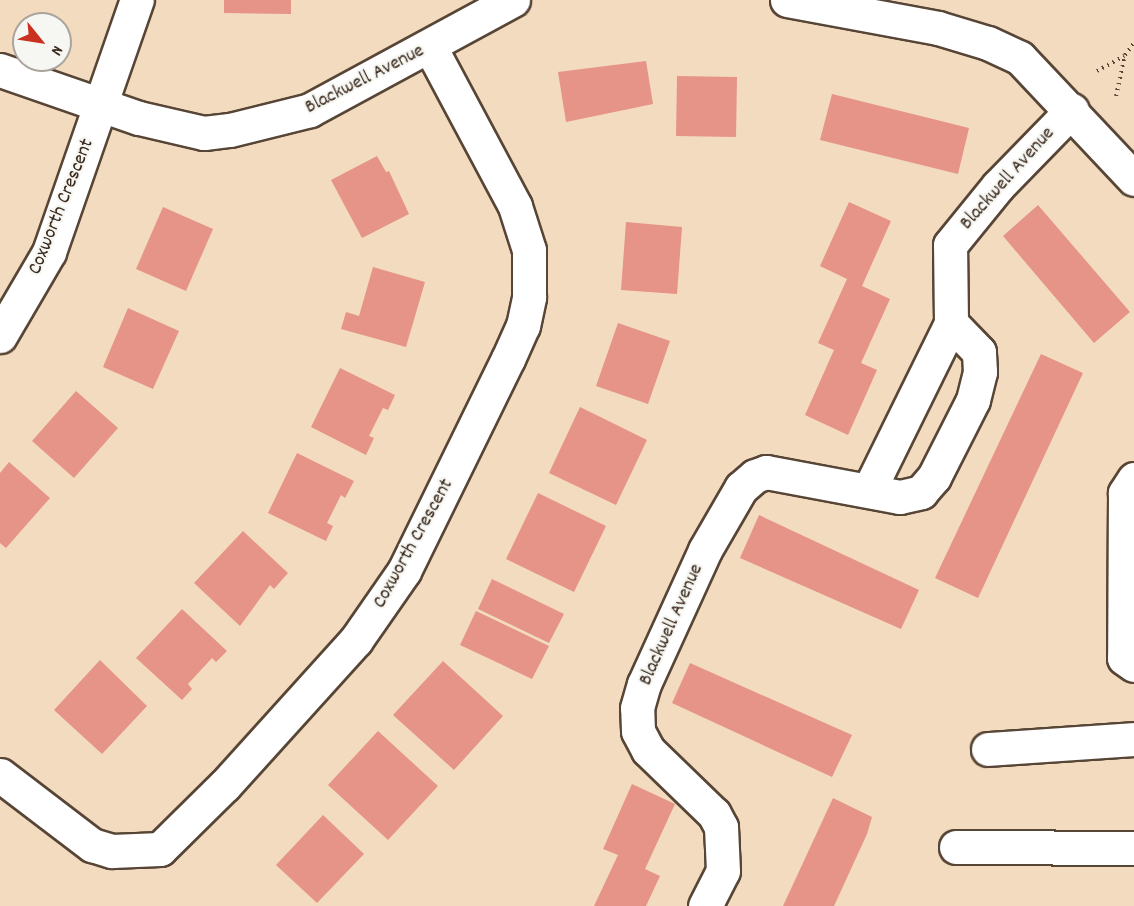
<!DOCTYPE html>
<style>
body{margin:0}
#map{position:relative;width:1134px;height:906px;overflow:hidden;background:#f3dbbf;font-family:Dekko,sans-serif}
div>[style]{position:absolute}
.building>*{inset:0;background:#e59487}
.path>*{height:4px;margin-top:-2px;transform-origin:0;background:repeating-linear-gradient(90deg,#574536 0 1.5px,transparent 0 6px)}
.roads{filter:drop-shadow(2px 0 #574536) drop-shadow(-2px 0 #574536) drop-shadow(0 2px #574536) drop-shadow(0 -2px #574536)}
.minor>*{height:33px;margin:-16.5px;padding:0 16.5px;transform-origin:16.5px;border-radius:16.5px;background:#fff}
span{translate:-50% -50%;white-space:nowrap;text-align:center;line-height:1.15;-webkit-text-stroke:4.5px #f6f6f2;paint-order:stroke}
.street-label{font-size:20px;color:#3b2a1e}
.north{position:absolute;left:12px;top:12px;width:60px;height:60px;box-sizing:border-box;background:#f6f6f2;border:2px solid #aba49d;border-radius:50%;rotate:120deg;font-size:16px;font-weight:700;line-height:24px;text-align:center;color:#3b2a1e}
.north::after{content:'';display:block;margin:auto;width:21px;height:27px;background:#c8321e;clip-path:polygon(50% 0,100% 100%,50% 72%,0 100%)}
</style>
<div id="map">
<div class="building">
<i style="clip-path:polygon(224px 0,291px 0,291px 14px,224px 13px)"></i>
<i style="clip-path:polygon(646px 61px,653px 104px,566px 122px,558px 72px)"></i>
<i style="clip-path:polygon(677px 76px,737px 77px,736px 137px,676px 136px)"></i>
<i style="clip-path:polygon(832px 94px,969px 128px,958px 174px,820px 140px)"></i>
<i style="clip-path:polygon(377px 156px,386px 172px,389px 171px,409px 214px,362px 238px,331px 180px)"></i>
<i style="clip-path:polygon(849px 202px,891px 221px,862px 286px,890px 299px,861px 363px,877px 370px,848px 435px,805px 415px,834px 350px,818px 343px,847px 279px,820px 266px)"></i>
<i style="clip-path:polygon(1038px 205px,1130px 312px,1094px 343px,1003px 236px)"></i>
<i style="clip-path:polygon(163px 207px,213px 229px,186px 291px,136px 269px)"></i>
<i style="clip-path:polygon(626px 222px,682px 227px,677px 294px,621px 290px)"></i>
<i style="clip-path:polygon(373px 267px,425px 282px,406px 347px,341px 329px,346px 312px,359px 316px)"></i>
<i style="clip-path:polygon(128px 308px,179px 331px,153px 389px,103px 367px)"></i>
<i style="clip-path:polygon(618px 323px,670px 341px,648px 404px,596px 386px)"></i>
<i style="clip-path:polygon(1041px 354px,1083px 373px,978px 598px,935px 578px)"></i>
<i style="clip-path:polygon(340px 368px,395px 395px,388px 410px,383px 408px,369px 436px,374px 438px,366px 455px,311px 427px)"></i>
<i style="clip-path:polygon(76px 391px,118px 428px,74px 478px,32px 441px)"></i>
<i style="clip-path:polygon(580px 407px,647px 440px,616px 505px,549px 473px)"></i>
<i style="clip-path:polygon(297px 453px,354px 481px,345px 498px,341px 495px,327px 523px,333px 526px,326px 541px,268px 513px)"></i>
<i style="clip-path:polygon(9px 462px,50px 498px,6px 548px,0 543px,0 473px)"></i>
<i style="clip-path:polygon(538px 493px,606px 526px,574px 592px,506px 559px)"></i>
<i style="clip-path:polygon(759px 515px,919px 590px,901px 629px,740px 558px)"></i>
<i style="clip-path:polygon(243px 531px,288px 573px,274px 589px,270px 585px,240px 626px,194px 583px)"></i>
<i style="clip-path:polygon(492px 579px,564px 614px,549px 643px,478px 609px)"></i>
<i style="clip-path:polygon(182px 609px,227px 651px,216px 662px,212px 658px,188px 684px,192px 689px,182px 700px,136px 658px)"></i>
<i style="clip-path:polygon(476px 611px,549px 646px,532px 679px,460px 645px)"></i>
<i style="clip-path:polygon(100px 660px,147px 706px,102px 754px,54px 710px)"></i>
<i style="clip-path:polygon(443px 661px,503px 716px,454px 770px,393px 715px)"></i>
<i style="clip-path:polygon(690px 663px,852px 735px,832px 777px,672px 703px)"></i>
<i style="clip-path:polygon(378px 731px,438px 786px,388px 840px,328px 785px)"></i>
<i style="clip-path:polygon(632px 784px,675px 804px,645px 869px,660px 876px,646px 906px,594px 906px,618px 855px,603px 849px)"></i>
<i style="clip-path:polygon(833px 798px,872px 817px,867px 834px,834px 906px,783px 906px)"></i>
<i style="clip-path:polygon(323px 815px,364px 854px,317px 903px,276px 865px)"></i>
</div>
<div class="path">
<i style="left:1097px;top:71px;width:31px;rotate:-29deg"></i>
<i style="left:1116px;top:96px;width:42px;rotate:-77.6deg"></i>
<i style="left:1125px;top:55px;width:15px;rotate:-53deg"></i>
</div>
<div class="roads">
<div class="minor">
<i style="left:787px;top:0;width:154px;rotate:10.5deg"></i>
<i style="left:938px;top:28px;width:52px;rotate:16.7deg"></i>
<i style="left:988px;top:43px;width:35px;rotate:25deg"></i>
<i style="left:1020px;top:58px;width:166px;rotate:46.7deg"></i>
<i style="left:0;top:70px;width:147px;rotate:19.1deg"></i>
<i style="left:139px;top:118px;width:67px;rotate:13deg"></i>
<i style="left:204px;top:133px;width:26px;rotate:-7deg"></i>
<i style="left:230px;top:130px;width:82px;rotate:-14deg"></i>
<i style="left:310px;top:110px;width:231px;rotate:-28.5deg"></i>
<i style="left:0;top:336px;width:97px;rotate:-59.7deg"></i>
<i style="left:49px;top:252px;width:267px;rotate:-70.8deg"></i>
<i style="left:1134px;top:479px;width:17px;rotate:123deg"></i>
<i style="left:1125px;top:493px;width:165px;rotate:90.3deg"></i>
<i style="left:1124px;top:658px;width:12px;rotate:35deg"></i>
<i style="left:869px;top:490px;width:186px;rotate:-63.8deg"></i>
<i style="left:988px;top:749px;width:146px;rotate:-3.9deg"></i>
<i style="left:0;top:775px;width:116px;rotate:37.3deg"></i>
<i style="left:92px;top:845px;width:21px;rotate:17deg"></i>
<i style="left:112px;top:851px;width:48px;rotate:-2.4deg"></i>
<i style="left:160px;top:849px;width:91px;rotate:-44.6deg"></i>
<i style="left:225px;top:785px;width:195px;rotate:-47.9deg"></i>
<i style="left:356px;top:640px;width:84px;rotate:-55.2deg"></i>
<i style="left:404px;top:571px;width:236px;rotate:-63.9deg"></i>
<i style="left:508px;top:359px;width:36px;rotate:-66deg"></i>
<i style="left:523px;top:326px;width:30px;rotate:-78deg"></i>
<i style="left:529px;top:297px;width:47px;rotate:-90deg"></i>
<i style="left:529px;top:250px;width:46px;rotate:-107.7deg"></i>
<i style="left:515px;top:206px;width:180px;rotate:-118.1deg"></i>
<i style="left:956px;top:847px;width:178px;rotate:0.3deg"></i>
<i style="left:705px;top:906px;width:39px;rotate:-63deg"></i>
<i style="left:723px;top:871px;width:44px;rotate:-92.6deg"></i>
<i style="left:721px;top:827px;width:15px;rotate:-118deg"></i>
<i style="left:714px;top:814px;width:92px;rotate:-135.9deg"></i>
<i style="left:648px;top:750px;width:21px;rotate:-118deg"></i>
<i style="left:638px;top:731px;width:23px;rotate:-92deg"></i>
<i style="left:637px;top:708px;width:25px;rotate:-74deg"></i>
<i style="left:644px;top:684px;width:147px;rotate:-65.5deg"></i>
<i style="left:705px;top:550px;width:72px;rotate:-59.9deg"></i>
<i style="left:741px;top:488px;width:18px;rotate:-41deg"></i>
<i style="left:755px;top:476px;width:12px;rotate:-20deg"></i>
<i style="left:766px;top:472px;width:136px;rotate:10.6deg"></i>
<i style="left:900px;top:497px;width:22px;rotate:-13deg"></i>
<i style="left:921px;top:492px;width:20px;rotate:-49deg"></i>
<i style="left:934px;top:477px;width:86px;rotate:-63.1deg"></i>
<i style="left:973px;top:400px;width:29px;rotate:-76deg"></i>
<i style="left:980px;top:372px;width:20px;rotate:-93deg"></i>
<i style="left:979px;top:352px;width:40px;rotate:-134deg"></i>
<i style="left:951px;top:323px;width:78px;rotate:-90.7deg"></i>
<i style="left:950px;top:245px;width:76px;rotate:-50.9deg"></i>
<i style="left:998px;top:186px;width:106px;rotate:-45.8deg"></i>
</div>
</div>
<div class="street-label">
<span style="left:365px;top:80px;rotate:-27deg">Blackwell Avenue</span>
<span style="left:1008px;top:179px;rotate:-48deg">Blackwell Avenue</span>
<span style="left:62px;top:207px;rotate:-68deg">Coxworth Crescent</span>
<span style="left:414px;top:544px;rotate:-61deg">Coxworth Crescent</span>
<span style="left:672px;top:625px;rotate:-66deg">Blackwell Avenue</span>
</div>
<div class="north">N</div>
</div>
